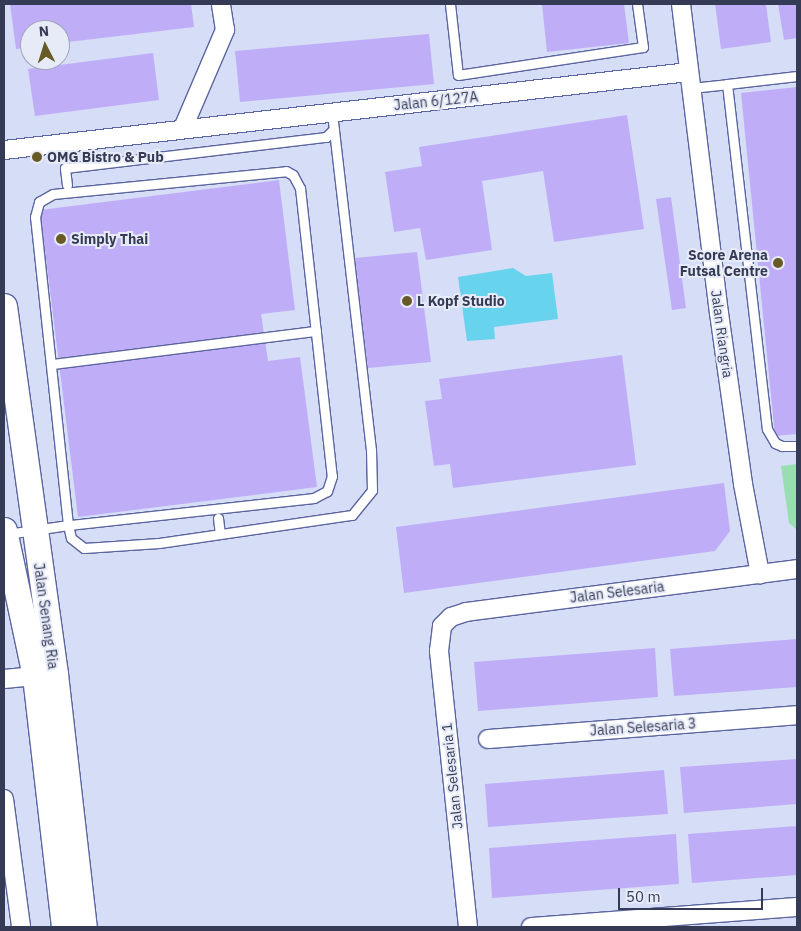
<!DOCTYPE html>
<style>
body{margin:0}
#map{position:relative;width:801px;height:931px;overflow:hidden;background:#d6ddf7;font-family:"IBM Plex Sans",sans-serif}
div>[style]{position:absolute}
.green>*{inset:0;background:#99deb0}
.water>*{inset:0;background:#68d3ec}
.building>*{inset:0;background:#bfaef7}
.roads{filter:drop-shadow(1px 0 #5b659e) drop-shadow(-1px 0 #5b659e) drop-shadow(0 1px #5b659e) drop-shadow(0 -1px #5b659e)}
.lane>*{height:9px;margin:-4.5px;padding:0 4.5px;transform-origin:4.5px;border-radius:4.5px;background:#fff}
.street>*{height:18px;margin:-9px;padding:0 9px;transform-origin:9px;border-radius:9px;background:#fff}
.secondary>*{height:25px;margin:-12.5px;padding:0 12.5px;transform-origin:12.5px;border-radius:12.5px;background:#fff}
.dots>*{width:14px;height:14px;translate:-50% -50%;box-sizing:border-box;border:2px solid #e7ebf8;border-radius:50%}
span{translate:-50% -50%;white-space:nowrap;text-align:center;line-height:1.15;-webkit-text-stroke:4px #e7ebf8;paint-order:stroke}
.street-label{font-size:14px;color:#363b55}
.poi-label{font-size:14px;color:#363b55;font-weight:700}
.left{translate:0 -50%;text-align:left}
.right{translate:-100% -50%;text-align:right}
.frame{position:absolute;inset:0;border:5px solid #363b55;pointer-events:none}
.north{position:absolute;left:20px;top:20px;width:50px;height:50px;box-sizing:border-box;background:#e7ebf8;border:1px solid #a0a5b7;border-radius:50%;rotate:355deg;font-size:14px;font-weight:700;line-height:20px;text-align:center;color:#363b55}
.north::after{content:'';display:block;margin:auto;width:18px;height:22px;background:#685a27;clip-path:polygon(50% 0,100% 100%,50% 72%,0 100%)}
.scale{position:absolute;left:618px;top:888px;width:145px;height:22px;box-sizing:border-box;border:2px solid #363b55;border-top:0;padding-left:6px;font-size:15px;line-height:18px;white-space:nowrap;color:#363b55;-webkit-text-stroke:4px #e7ebf8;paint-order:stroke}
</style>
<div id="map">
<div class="green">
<i style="clip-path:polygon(797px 464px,797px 530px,789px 523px,781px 466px)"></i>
</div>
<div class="water">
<i style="clip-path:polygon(513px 268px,526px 276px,552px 273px,558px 319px,494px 327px,495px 339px,467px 341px,458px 277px)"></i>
</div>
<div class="building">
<i style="clip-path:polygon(10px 4px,191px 4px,194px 27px,60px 43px,60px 30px,30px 30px,30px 47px,16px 49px)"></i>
<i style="clip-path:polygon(542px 4px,624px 4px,629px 43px,547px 52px)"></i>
<i style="clip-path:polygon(715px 4px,766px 4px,771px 42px,721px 49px)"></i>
<i style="clip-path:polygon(778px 4px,797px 4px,797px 38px,784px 40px)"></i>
<i style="clip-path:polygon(429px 34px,434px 84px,240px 102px,235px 51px)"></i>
<i style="clip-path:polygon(153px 53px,159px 100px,35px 116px,28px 69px)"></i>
<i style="clip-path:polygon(797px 87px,797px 434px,775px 436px,741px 93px)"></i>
<i style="clip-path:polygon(627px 115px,644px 229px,554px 242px,543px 171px,482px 181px,492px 250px,426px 260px,420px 228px,394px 232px,385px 172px,422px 166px,419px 147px)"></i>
<i style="clip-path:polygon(279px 180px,295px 310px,261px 314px,268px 361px,300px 357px,317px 487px,78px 517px,40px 210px)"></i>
<i style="clip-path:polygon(671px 197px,686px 308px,672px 310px,656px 199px)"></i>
<i style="clip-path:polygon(417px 252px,431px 362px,368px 368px,355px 258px)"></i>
<i style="clip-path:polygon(622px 355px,636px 465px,453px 488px,450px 464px,434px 466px,425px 401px,442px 399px,439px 379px)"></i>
<i style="clip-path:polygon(724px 483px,730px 531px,715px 551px,404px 593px,396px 527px)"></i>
<i style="clip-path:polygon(797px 639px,797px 687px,674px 696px,670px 649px)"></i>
<i style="clip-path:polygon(655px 648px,658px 697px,478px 711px,474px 662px)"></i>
<i style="clip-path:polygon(797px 759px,797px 804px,684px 813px,680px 767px)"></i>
<i style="clip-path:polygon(664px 770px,668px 814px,488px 827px,485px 784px)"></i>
<i style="clip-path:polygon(797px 826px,797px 875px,692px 883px,688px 834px)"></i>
<i style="clip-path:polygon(676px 834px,679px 884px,492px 898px,489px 848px)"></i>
</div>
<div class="roads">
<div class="lane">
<i style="left:450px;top:4px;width:71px;rotate:83.6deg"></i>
<i style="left:458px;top:75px;width:187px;rotate:-8.6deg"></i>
<i style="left:643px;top:47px;width:43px;rotate:-97.9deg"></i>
<i style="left:797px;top:76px;width:70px;rotate:173.5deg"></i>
<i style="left:727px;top:84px;width:347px;rotate:83.4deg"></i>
<i style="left:767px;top:429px;width:16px;rotate:60deg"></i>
<i style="left:775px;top:443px;width:8px;rotate:23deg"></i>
<i style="left:782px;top:446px;width:15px"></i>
<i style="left:691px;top:88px;width:36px;rotate:-6deg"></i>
<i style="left:286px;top:171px;width:8px;rotate:30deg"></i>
<i style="left:293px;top:175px;width:15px;rotate:62deg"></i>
<i style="left:300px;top:188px;width:290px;rotate:83.7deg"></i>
<i style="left:332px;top:476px;width:16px;rotate:108deg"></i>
<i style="left:327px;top:491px;width:15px;rotate:152deg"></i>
<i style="left:314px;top:498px;width:247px;rotate:173.7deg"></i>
<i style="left:68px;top:525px;width:310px;rotate:-96.1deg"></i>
<i style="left:35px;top:217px;width:16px;rotate:-75deg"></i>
<i style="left:39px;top:202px;width:16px;rotate:-30deg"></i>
<i style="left:53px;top:194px;width:234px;rotate:-5.6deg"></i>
<i style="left:67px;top:185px;width:17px;rotate:-97deg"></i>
<i style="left:65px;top:168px;width:263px;rotate:-6.8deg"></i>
<i style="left:326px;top:137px;width:11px;rotate:-45deg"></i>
<i style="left:53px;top:364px;width:265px;rotate:-7.2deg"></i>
<i style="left:218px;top:518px;width:16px;rotate:83deg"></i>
<i style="left:7px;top:534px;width:62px;rotate:-8.4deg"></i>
<i style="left:68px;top:525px;width:13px;rotate:77deg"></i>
<i style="left:71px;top:538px;width:16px;rotate:38deg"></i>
<i style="left:84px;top:548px;width:75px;rotate:-3.8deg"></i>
<i style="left:159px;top:543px;width:195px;rotate:-8.3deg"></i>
<i style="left:352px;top:515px;width:32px;rotate:-51deg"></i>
<i style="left:372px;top:490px;width:40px;rotate:-91.4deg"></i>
<i style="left:371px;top:450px;width:339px;rotate:-96.6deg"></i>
</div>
<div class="street">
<i style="left:681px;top:4px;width:311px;rotate:83deg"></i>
<i style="left:719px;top:313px;width:173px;rotate:82deg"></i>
<i style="left:743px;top:484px;width:92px;rotate:79.3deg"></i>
<i style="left:183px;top:128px;width:107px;rotate:-66.8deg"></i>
<i style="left:225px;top:30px;width:26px;rotate:-99deg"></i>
<i style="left:4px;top:150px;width:689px;rotate:-6.5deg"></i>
<i style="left:4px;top:679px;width:42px;rotate:-5.4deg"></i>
<i style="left:488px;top:739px;width:310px;rotate:-4.4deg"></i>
<i style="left:4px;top:799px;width:129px;rotate:82.4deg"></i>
<i style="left:468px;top:927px;width:278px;rotate:-96deg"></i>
<i style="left:439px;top:651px;width:25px;rotate:-83deg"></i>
<i style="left:442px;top:626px;width:13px;rotate:-45deg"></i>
<i style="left:451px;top:617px;width:16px;rotate:-18deg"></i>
<i style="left:466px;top:612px;width:334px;rotate:-7.4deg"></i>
<i style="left:531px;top:927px;width:267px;rotate:-4.3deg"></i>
</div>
<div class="secondary">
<i style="left:4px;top:306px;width:372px;rotate:82.1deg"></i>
<i style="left:55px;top:674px;width:255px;rotate:83.5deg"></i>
<i style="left:4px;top:530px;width:149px;rotate:78deg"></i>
<i style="left:35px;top:676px;width:253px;rotate:83.4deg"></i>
</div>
</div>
<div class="dots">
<i style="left:37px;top:157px;background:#685a27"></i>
<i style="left:61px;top:239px;background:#685a27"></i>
<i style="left:778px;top:263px;background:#685a27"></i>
<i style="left:407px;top:301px;background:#685a27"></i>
</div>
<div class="street-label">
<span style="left:436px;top:101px;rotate:-6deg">Jalan 6/127A</span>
<span style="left:722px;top:334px;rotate:82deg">Jalan Riangria</span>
<span style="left:617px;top:592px;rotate:-7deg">Jalan Selesaria</span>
<span style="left:46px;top:616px;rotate:82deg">Jalan Senang Ria</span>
<span style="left:643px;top:727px;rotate:-4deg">Jalan Selesaria 3</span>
<span style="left:452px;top:776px;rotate:-96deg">Jalan Selesaria 1</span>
</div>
<div class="poi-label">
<span class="left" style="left:47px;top:157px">OMG Bistro &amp; Pub</span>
<span class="left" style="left:71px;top:239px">Simply Thai</span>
<span class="right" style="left:768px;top:263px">Score Arena<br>Futsal Centre</span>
<span class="left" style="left:417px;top:301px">L Kopf Studio</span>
</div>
<div class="frame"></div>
<div class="north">N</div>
<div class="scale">50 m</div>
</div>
